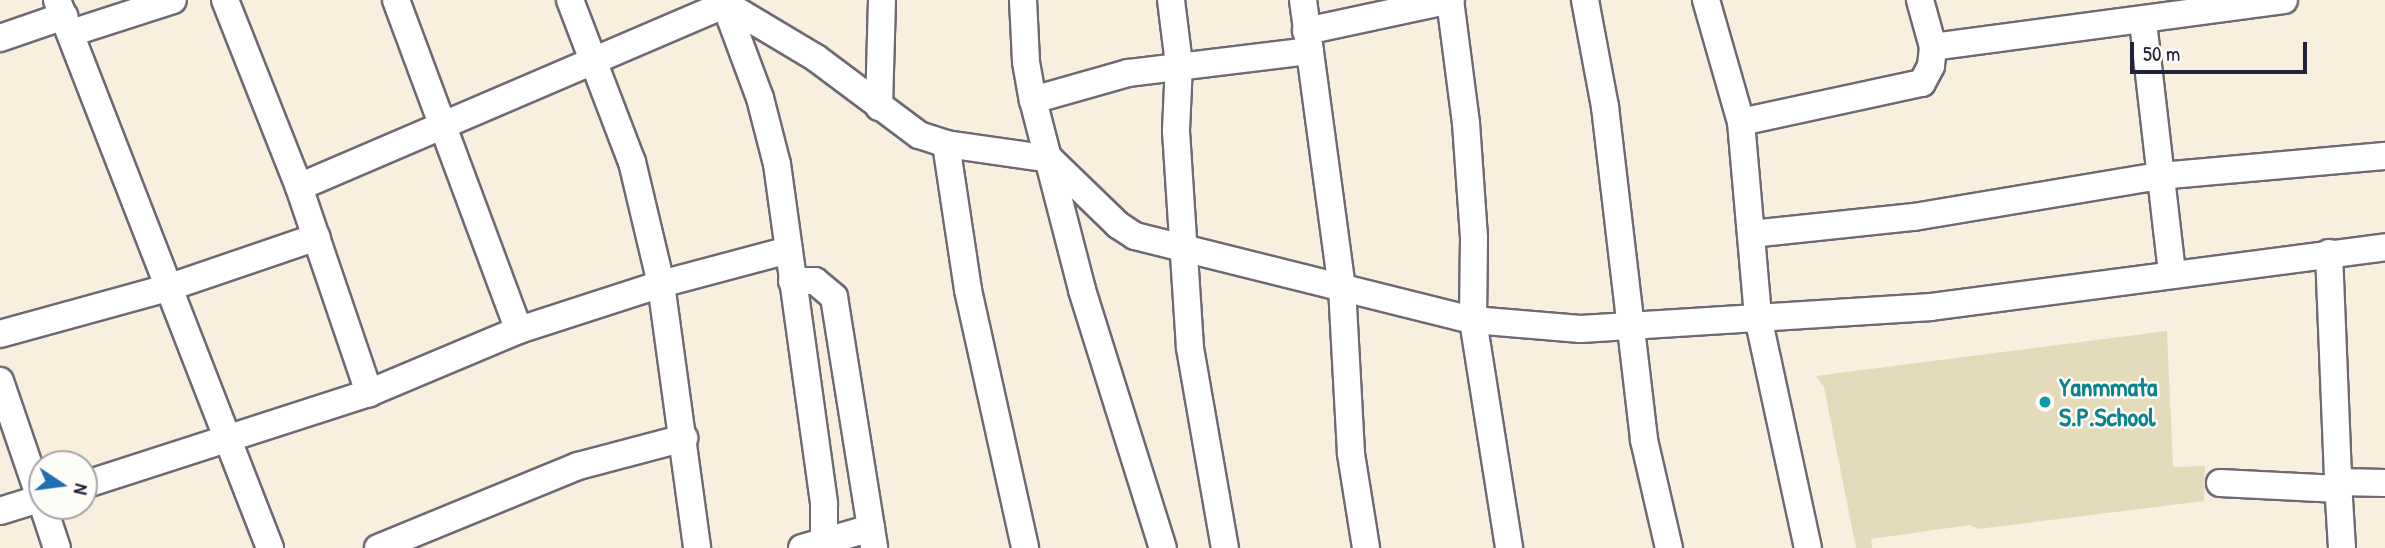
<!DOCTYPE html>
<style>
body{margin:0}
#map{position:relative;width:2385px;height:548px;overflow:hidden;background:#f8efde;font-family:"Patrick Hand",sans-serif}
div>[style]{position:absolute}
.built>*{inset:0;background:#e3dbba}
.roads{filter:drop-shadow(2px 0 #6d6a74) drop-shadow(-2px 0 #6d6a74) drop-shadow(0 2px #6d6a74) drop-shadow(0 -2px #6d6a74)}
.minor>*{height:26px;margin:-13px;padding:0 13px;transform-origin:13px;border-radius:13px;background:#fff}
.dots>*{width:19px;height:19px;translate:-50% -50%;box-sizing:border-box;border:4px solid #fdfcf7;border-radius:50%}
span{translate:-50% -50%;white-space:nowrap;text-align:center;line-height:1.15;-webkit-text-stroke:5px #fdfcf7;paint-order:stroke}
.culture-label{font-size:26px;color:#0d838f;font-weight:700}
.left{translate:0 -50%;text-align:left}
.north{position:absolute;left:28px;top:450px;width:70px;height:70px;box-sizing:border-box;background:#fdfcf7;border:2px solid #a5a5ac;border-radius:50%;rotate:103deg;font-size:19px;font-weight:700;line-height:28px;text-align:center;color:#22223b}
.north::after{content:'';display:block;margin:auto;width:24px;height:32px;background:#1f6fb2;clip-path:polygon(50% 0,100% 100%,50% 72%,0 100%)}
.scale{position:absolute;left:2130px;top:42px;width:177px;height:32px;box-sizing:border-box;border:4px solid #22223b;border-top:0;padding-left:9px;font-size:21px;line-height:24px;white-space:nowrap;color:#22223b;-webkit-text-stroke:5px #fdfcf7;paint-order:stroke}
</style>
<div id="map">
<div class="built">
<i style="clip-path:polygon(2167px 331px,2173px 467px,2205px 466px,2204px 501px,1978px 529px,1970px 525px,1871px 539px,1872px 548px,1856px 548px,1824px 387px,1816px 376px)"></i>
</div>
<div class="roads">
<div class="minor">
<i style="left:57px;top:0;width:588px;rotate:68.76deg"></i>
<i style="left:225px;top:0;width:201px;rotate:68.4deg"></i>
<i style="left:299px;top:187px;width:218px;rotate:71.2deg"></i>
<i style="left:396px;top:0;width:352px;rotate:69.6deg"></i>
<i style="left:570px;top:0;width:173px;rotate:69.1deg"></i>
<i style="left:632px;top:162px;width:125px;rotate:76.6deg"></i>
<i style="left:661px;top:284px;width:266px;rotate:82.2deg"></i>
<i style="left:719px;top:0;width:113px;rotate:30.9deg"></i>
<i style="left:816px;top:58px;width:129px;rotate:36.8deg"></i>
<i style="left:919px;top:135px;width:28px;rotate:18deg"></i>
<i style="left:946px;top:144px;width:105px;rotate:8.2deg"></i>
<i style="left:1050px;top:159px;width:95px;rotate:44.1deg"></i>
<i style="left:1118px;top:225px;width:20px;rotate:33deg"></i>
<i style="left:1135px;top:236px;width:348px;rotate:14deg"></i>
<i style="left:1473px;top:320px;width:108px;rotate:4.8deg"></i>
<i style="left:1581px;top:329px;width:351px;rotate:-3.6deg"></i>
<i style="left:1931px;top:307px;width:458px;rotate:-7.5deg"></i>
<i style="left:1023px;top:0;width:62px;rotate:87.2deg"></i>
<i style="left:1026px;top:62px;width:39px;rotate:80deg"></i>
<i style="left:1033px;top:100px;width:196px;rotate:75.5deg"></i>
<i style="left:1082px;top:290px;width:270px;rotate:72.6deg"></i>
<i style="left:1171px;top:0;width:64px;rotate:82.9deg"></i>
<i style="left:1179px;top:64px;width:67px;rotate:92.6deg"></i>
<i style="left:1176px;top:131px;width:217px;rotate:86.3deg"></i>
<i style="left:1190px;top:348px;width:203px;rotate:80.1deg"></i>
<i style="left:1303px;top:0;width:290px;rotate:82.3deg"></i>
<i style="left:1342px;top:287px;width:167px;rotate:86.9deg"></i>
<i style="left:1351px;top:454px;width:95px;rotate:80.9deg"></i>
<i style="left:1450px;top:0;width:124px;rotate:82.6deg"></i>
<i style="left:1466px;top:123px;width:115px;rotate:86deg"></i>
<i style="left:1474px;top:238px;width:82px;rotate:90.7deg"></i>
<i style="left:1473px;top:320px;width:231px;rotate:81deg"></i>
<i style="left:1585px;top:0;width:109px;rotate:79.4deg"></i>
<i style="left:1605px;top:107px;width:335px;rotate:83.3deg"></i>
<i style="left:1644px;top:440px;width:111px;rotate:77deg"></i>
<i style="left:1706px;top:0;width:127px;rotate:74deg"></i>
<i style="left:1741px;top:122px;width:196px;rotate:85deg"></i>
<i style="left:1758px;top:317px;width:236px;rotate:77.8deg"></i>
<i style="left:2143px;top:22px;width:252px;rotate:83.4deg"></i>
<i style="left:1306px;top:31px;width:148px;rotate:-12.1deg"></i>
<i style="left:71px;top:33px;width:107px;rotate:-17.9deg"></i>
<i style="left:0;top:38px;width:68px;rotate:-19deg"></i>
<i style="left:1933px;top:47px;width:354px;rotate:-7.6deg"></i>
<i style="left:1033px;top:100px;width:99px;rotate:-15.9deg"></i>
<i style="left:1128px;top:73px;width:183px;rotate:-6.9deg"></i>
<i style="left:879px;top:107px;width:107px;rotate:-88.4deg"></i>
<i style="left:1741px;top:122px;width:185px;rotate:-12.2deg"></i>
<i style="left:1922px;top:83px;width:19px;rotate:-62deg"></i>
<i style="left:1931px;top:66px;width:19px;rotate:-84deg"></i>
<i style="left:1933px;top:47px;width:49px;rotate:-105.5deg"></i>
<i style="left:946px;top:144px;width:148px;rotate:81.4deg"></i>
<i style="left:968px;top:290px;width:264px;rotate:77.5deg"></i>
<i style="left:299px;top:187px;width:464px;rotate:-23.2deg"></i>
<i style="left:725px;top:4px;width:100px;rotate:69.6deg"></i>
<i style="left:760px;top:98px;width:68px;rotate:75.6deg"></i>
<i style="left:777px;top:164px;width:343px;rotate:82.1deg"></i>
<i style="left:824px;top:504px;width:37px;rotate:90deg"></i>
<i style="left:1751px;top:234px;width:164px;rotate:-6deg"></i>
<i style="left:1914px;top:217px;width:249px;rotate:-9.5deg"></i>
<i style="left:2160px;top:176px;width:226px;rotate:-5.1deg"></i>
<i style="left:2329px;top:253px;width:229px;rotate:87.7deg"></i>
<i style="left:792px;top:281px;width:23px"></i>
<i style="left:815px;top:281px;width:25px;rotate:40deg"></i>
<i style="left:834px;top:297px;width:254px;rotate:80.9deg"></i>
<i style="left:0;top:334px;width:173px;rotate:-15.4deg"></i>
<i style="left:167px;top:288px;width:158px;rotate:-18.8deg"></i>
<i style="left:0;top:381px;width:130px;rotate:71.1deg"></i>
<i style="left:2220px;top:483px;width:119px;rotate:2.9deg"></i>
<i style="left:84px;top:485px;width:299px;rotate:-17.9deg"></i>
<i style="left:369px;top:393px;width:163px;rotate:-22.8deg"></i>
<i style="left:519px;top:330px;width:149px;rotate:-17.9deg"></i>
<i style="left:661px;top:284px;width:132px;rotate:-14.9deg"></i>
<i style="left:43px;top:506px;width:44px;rotate:71.6deg"></i>
<i style="left:0;top:511px;width:44px;rotate:-17.2deg"></i>
<i style="left:378px;top:548px;width:216px;rotate:-22.3deg"></i>
<i style="left:578px;top:466px;width:110px;rotate:-14.8deg"></i>
<i style="left:802px;top:548px;width:72px;rotate:-16.2deg"></i>
<i style="left:2342px;top:548px;width:66px;rotate:-93.5deg"></i>
<i style="left:2338px;top:482px;width:47px;rotate:1.2deg"></i>
</div>
</div>
<div class="dots">
<i style="left:2045px;top:402px;background:#0f9aa8"></i>
</div>
<div class="culture-label">
<span class="left" style="left:2059px;top:402px">Yanmmata<br>S.P.School</span>
</div>
<div class="north">N</div>
<div class="scale">50 m</div>
</div>
